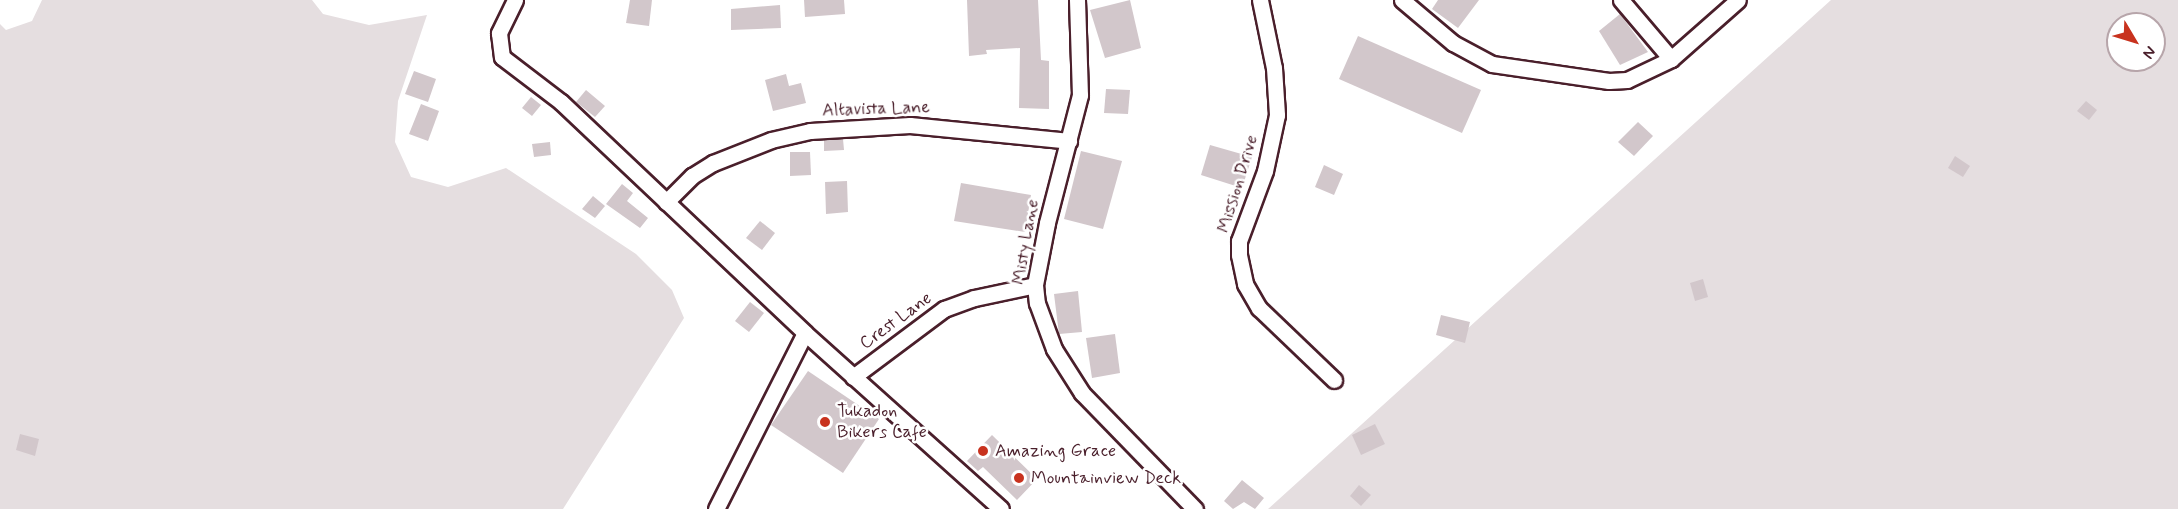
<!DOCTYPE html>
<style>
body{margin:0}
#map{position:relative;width:2178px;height:509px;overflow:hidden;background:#fff;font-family:Mynerve,sans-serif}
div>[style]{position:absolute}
.green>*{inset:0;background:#e5dee0}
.building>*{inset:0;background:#d2c7cb}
.roads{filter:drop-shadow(2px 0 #4a1f2b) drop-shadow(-2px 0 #4a1f2b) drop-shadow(0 2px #4a1f2b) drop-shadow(0 -2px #4a1f2b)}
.street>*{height:15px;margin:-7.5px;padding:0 7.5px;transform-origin:7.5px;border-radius:7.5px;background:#fff}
.dots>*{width:16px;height:16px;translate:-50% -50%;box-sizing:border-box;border:3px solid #fff;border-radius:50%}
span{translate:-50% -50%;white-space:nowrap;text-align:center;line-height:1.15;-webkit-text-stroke:5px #fff;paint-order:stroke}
.street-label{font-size:18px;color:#4a1f2b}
.poi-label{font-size:18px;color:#4a1f2b}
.left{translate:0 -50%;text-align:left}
.north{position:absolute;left:2106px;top:12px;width:60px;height:60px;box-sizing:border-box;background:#fff;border:2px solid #b7a5aa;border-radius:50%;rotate:128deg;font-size:16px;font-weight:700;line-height:24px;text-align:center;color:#4a1f2b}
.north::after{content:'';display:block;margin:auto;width:21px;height:27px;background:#c8321e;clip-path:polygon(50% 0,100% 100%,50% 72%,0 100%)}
</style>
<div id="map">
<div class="green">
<i style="clip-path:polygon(42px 0,312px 0,323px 14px,369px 25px,427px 15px,398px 101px,395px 142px,411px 177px,448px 187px,506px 168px,636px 254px,672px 290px,684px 318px,563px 509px,0 509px,0 24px,6px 30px,32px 21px)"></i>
<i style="clip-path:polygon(evenodd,1831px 0,2178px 0,2178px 509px,1268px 509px,1831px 0,2118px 24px,2154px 24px,2154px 60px,2118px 60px,2118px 24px)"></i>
</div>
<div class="building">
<i style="clip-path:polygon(630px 0,652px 0,649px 26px,626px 23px)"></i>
<i style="clip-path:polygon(804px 0,844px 0,845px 14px,805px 17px)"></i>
<i style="clip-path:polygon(967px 0,1038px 0,1041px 60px,1049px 61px,1049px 109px,1019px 108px,1020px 48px,986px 50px,987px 54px,969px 56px)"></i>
<i style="clip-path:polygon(1130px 0,1141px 48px,1105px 58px,1090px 10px)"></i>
<i style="clip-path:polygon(1438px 0,1479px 0,1458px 28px,1432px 9px)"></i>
<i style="clip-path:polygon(780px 5px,781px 28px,731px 30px,731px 9px)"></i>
<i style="clip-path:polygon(1620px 14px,1648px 52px,1620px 65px,1599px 31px)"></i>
<i style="clip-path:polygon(1358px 36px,1481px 90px,1462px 133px,1339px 79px)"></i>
<i style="clip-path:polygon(414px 71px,436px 79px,428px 102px,405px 94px)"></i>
<i style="clip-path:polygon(786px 74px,789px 86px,801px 83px,806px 103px,773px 111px,765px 80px)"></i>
<i style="clip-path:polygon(1106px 89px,1130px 90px,1128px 114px,1104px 113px)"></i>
<i style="clip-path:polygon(586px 90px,605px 106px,595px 117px,576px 102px)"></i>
<i style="clip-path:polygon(531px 97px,541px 105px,532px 116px,522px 108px)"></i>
<i style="clip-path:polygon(2086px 101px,2097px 110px,2089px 120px,2077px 111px)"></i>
<i style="clip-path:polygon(421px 104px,439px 111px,428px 141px,409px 134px)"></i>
<i style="clip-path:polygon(1638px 122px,1653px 136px,1634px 156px,1618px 142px)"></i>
<i style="clip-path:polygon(843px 139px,844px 150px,824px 151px,824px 140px)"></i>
<i style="clip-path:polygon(550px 142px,551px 155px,534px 157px,532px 144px)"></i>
<i style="clip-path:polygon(1210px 145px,1252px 157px,1242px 188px,1201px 175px)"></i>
<i style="clip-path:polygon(1081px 151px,1122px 161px,1103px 229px,1064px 219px)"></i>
<i style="clip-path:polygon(790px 152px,810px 152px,811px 175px,790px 176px)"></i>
<i style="clip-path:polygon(1955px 156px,1970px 166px,1963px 177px,1948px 168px)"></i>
<i style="clip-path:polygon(1324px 165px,1343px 174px,1334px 195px,1315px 187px)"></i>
<i style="clip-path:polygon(847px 181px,848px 212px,826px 214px,825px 182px)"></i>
<i style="clip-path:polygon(961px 183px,1031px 195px,1025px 232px,954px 221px)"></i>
<i style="clip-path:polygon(622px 184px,633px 193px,627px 201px,648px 218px,640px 228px,606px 204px)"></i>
<i style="clip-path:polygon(593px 196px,605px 206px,595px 218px,582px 209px)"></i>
<i style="clip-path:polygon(760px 221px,775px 233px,762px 250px,746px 238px)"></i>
<i style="clip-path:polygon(1703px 279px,1708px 297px,1695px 301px,1690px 283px)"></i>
<i style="clip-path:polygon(1078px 291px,1082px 332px,1059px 334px,1054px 294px)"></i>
<i style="clip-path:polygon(750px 302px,764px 313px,749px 332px,735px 321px)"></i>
<i style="clip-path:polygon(1441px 315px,1470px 322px,1465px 343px,1436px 335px)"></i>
<i style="clip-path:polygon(1115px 334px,1120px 373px,1092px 378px,1086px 338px)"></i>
<i style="clip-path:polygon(808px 371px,879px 419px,843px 473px,771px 425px)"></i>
<i style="clip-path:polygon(1375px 424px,1385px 444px,1361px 455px,1352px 435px)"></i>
<i style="clip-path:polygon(20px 434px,39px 439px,35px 456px,16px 450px)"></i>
<i style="clip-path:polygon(992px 435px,1037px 479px,1017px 500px,983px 467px,978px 471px,967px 461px)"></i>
<i style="clip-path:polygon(1242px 480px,1264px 498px,1255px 509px,1244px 502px,1233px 509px,1224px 501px)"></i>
<i style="clip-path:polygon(1359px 485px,1371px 495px,1361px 506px,1350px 496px)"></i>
</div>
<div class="roads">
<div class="street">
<i style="left:515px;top:0;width:37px;rotate:116deg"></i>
<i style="left:499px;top:33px;width:24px;rotate:83deg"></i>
<i style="left:502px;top:57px;width:74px;rotate:37.3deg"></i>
<i style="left:561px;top:102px;width:336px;rotate:43.4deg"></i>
<i style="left:805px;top:333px;width:263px;rotate:41.9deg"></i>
<i style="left:1077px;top:0;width:95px;rotate:88.2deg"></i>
<i style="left:1080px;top:95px;width:132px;rotate:104.5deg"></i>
<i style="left:1047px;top:223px;width:63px;rotate:101deg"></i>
<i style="left:1035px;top:285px;width:18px;rotate:84deg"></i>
<i style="left:1037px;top:303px;width:49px;rotate:69.7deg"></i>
<i style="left:1054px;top:349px;width:52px;rotate:57.5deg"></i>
<i style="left:1082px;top:393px;width:162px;rotate:45.8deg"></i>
<i style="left:1260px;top:0;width:69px;rotate:78.4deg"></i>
<i style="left:1274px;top:68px;width:47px;rotate:86.3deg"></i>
<i style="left:1277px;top:115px;width:57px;rotate:102.1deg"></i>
<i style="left:1265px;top:171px;width:75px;rotate:110.4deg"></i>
<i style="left:1239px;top:241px;width:14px;rotate:90deg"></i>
<i style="left:1239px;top:255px;width:30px;rotate:78deg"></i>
<i style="left:1245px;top:284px;width:28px;rotate:60deg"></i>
<i style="left:1259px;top:308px;width:104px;rotate:43.8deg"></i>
<i style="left:1402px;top:0;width:67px;rotate:40.1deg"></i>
<i style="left:1453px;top:43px;width:44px;rotate:28.3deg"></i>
<i style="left:1492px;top:64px;width:118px;rotate:8.3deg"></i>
<i style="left:1609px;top:81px;width:18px;rotate:-3deg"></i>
<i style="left:1627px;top:80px;width:49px;rotate:-25.5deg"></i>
<i style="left:1671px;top:59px;width:89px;rotate:-41.4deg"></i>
<i style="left:1621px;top:0;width:77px;rotate:49.7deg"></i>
<i style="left:666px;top:202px;width:37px;rotate:-45deg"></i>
<i style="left:692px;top:176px;width:25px;rotate:-32deg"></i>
<i style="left:713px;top:163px;width:62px;rotate:-21.6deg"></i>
<i style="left:771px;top:140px;width:40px;rotate:-13deg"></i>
<i style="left:810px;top:131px;width:100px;rotate:-3.4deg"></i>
<i style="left:910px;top:125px;width:160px;rotate:5.7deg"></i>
<i style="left:853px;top:377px;width:114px;rotate:-36.8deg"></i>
<i style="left:944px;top:309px;width:32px;rotate:-20deg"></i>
<i style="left:974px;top:298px;width:62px;rotate:-12deg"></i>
<i style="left:716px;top:509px;width:197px;rotate:-63.2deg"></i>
</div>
</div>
<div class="dots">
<i style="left:825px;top:422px;background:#c8321e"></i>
<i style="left:983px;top:451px;background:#c8321e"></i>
<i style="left:1019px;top:478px;background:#c8321e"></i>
</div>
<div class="street-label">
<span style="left:876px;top:109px;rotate:-2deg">Altavista Lane</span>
<span style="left:1238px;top:184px;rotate:-73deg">Mission Drive</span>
<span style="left:1026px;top:242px;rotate:-80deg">Misty Lane</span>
<span style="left:896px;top:321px;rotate:-36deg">Crest Lane</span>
</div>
<div class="poi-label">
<span class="left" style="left:837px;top:422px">Tukadon<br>Bikers Cafe</span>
<span class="left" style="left:995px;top:451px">Amazing Grace</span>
<span class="left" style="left:1031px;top:478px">Mountainview Deck</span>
</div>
<div class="north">N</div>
</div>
